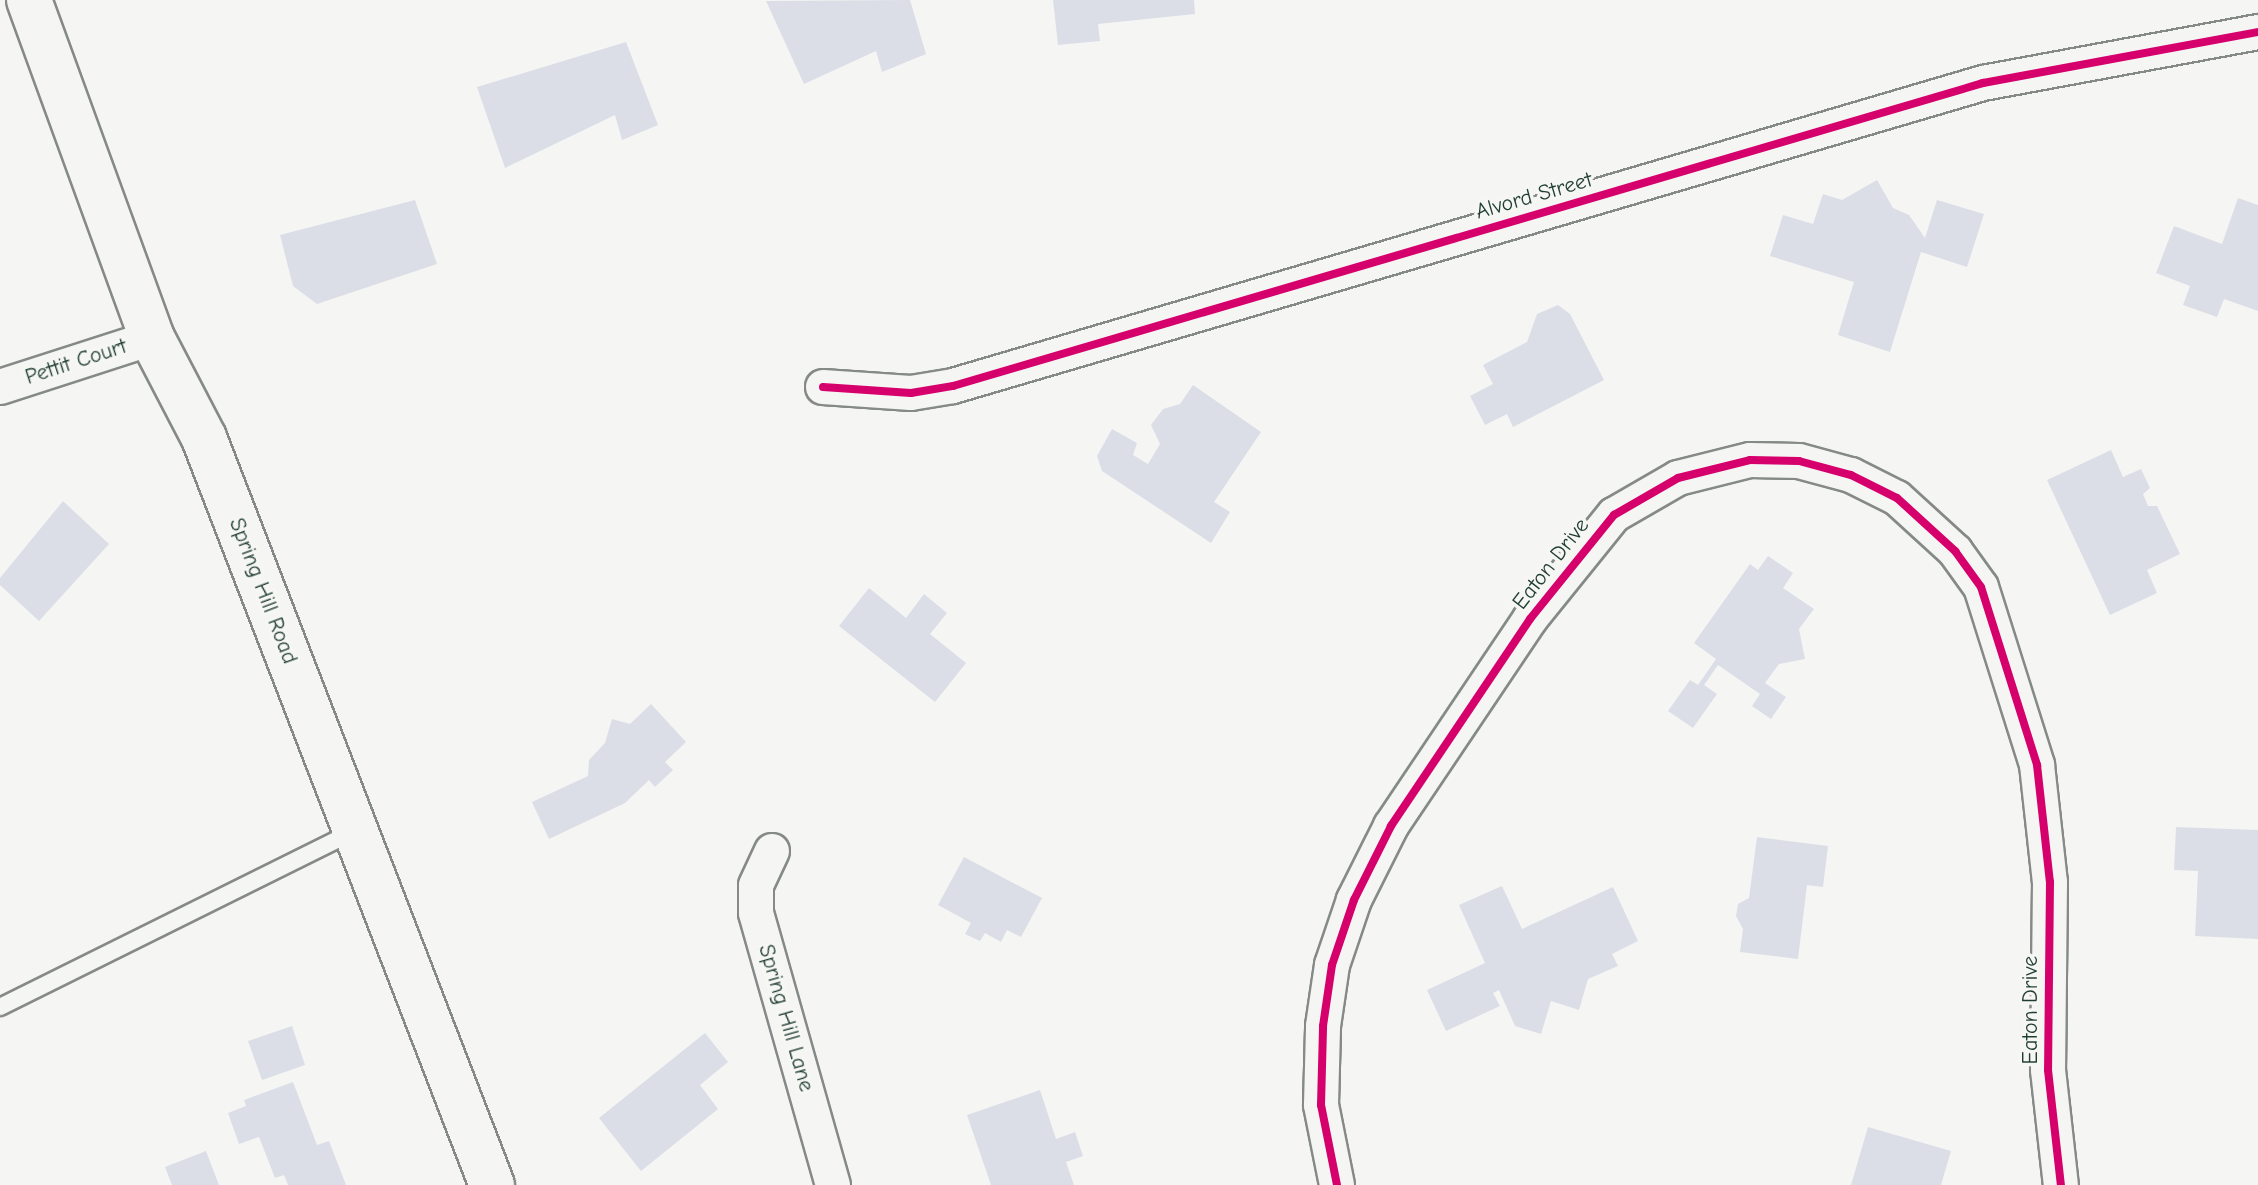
<!DOCTYPE html>
<style>
body{margin:0}
#map{position:relative;width:2258px;height:1185px;overflow:hidden;background:#f5f5f3;font-family:"Comic Neue",sans-serif}
div>[style]{position:absolute}
.building>*{inset:0;background:#dbdee7}
.roads{filter:drop-shadow(2px 0 #858a88) drop-shadow(-2px 0 #858a88) drop-shadow(0 2px #858a88) drop-shadow(0 -2px #858a88)}
.service>*{height:16px;margin:-8px;padding:0 8px;transform-origin:8px;border-radius:8px;background:#f5f5f3}
.minor>*{height:34px;margin:-17px;padding:0 17px;transform-origin:17px;border-radius:17px;background:#f5f5f3}
.secondary>*{height:44px;margin:-22px;padding:0 22px;transform-origin:22px;border-radius:22px;background:#f5f5f3}
.cycleway>*{height:8px;margin:-4px;padding:0 4px;transform-origin:4px;border-radius:4px;background:#d6006c}
span{translate:-50% -50%;white-space:nowrap;text-align:center;line-height:1.15;-webkit-text-stroke:7px #f6f6f2;paint-order:stroke}
.street-label{font-size:22px;color:#1f3d34}
</style>
<div id="map">
<div class="building">
<i style="clip-path:polygon(910px 0,926px 54px,882px 72px,876px 51px,804px 84px,766px 1px)"></i>
<i style="clip-path:polygon(1053px 0,1194px 0,1195px 14px,1098px 24px,1100px 41px,1058px 45px)"></i>
<i style="clip-path:polygon(626px 42px,658px 125px,622px 140px,615px 115px,505px 168px,477px 87px)"></i>
<i style="clip-path:polygon(1877px 180px,1893px 208px,1909px 215px,1925px 238px,1937px 200px,1984px 214px,1967px 267px,1921px 252px,1890px 352px,1838px 335px,1854px 282px,1770px 256px,1783px 215px,1813px 224px,1823px 194px,1842px 200px)"></i>
<i style="clip-path:polygon(2238px 198px,2258px 205px,2258px 311px,2224px 299px,2217px 317px,2183px 305px,2190px 286px,2156px 273px,2174px 226px,2222px 244px)"></i>
<i style="clip-path:polygon(415px 200px,437px 264px,317px 304px,293px 286px,280px 235px)"></i>
<i style="clip-path:polygon(1558px 305px,1570px 314px,1604px 380px,1513px 427px,1507px 414px,1485px 425px,1470px 396px,1493px 384px,1483px 365px,1527px 342px,1537px 314px)"></i>
<i style="clip-path:polygon(1193px 385px,1261px 432px,1214px 502px,1230px 512px,1211px 543px,1102px 471px,1097px 456px,1112px 429px,1137px 443px,1133px 455px,1148px 464px,1160px 444px,1151px 425px,1163px 409px,1180px 404px)"></i>
<i style="clip-path:polygon(2111px 450px,2123px 477px,2141px 469px,2150px 488px,2143px 494px,2148px 506px,2157px 506px,2180px 554px,2147px 570px,2157px 593px,2110px 615px,2047px 480px)"></i>
<i style="clip-path:polygon(63px 501px,109px 544px,39px 621px,0 585px,0 578px)"></i>
<i style="clip-path:polygon(1768px 556px,1793px 573px,1783px 588px,1814px 609px,1799px 629px,1805px 659px,1779px 664px,1765px 683px,1786px 697px,1771px 719px,1752px 706px,1760px 694px,1718px 665px,1704px 685px,1717px 694px,1693px 728px,1668px 711px,1690px 680px,1698px 685px,1716px 659px,1694px 643px,1750px 564px,1758px 570px)"></i>
<i style="clip-path:polygon(869px 588px,906px 618px,924px 594px,947px 613px,930px 634px,966px 663px,935px 702px,839px 626px)"></i>
<i style="clip-path:polygon(651px 704px,686px 742px,665px 762px,673px 770px,655px 787px,649px 780px,625px 803px,549px 839px,532px 802px,588px 776px,589px 760px,605px 743px,612px 719px,630px 724px)"></i>
<i style="clip-path:polygon(2176px 827px,2258px 830px,2258px 939px,2195px 936px,2198px 871px,2174px 870px)"></i>
<i style="clip-path:polygon(1757px 837px,1828px 846px,1823px 887px,1807px 885px,1798px 959px,1740px 952px,1743px 929px,1736px 916px,1738px 904px,1749px 898px)"></i>
<i style="clip-path:polygon(964px 857px,1042px 898px,1021px 937px,1007px 930px,1001px 942px,985px 933px,980px 941px,965px 934px,971px 923px,938px 905px)"></i>
<i style="clip-path:polygon(1502px 886px,1522px 929px,1613px 887px,1638px 941px,1612px 954px,1618px 966px,1588px 979px,1579px 1010px,1551px 1001px,1541px 1034px,1515px 1026px,1499px 990px,1493px 993px,1500px 1006px,1446px 1031px,1427px 990px,1485px 963px,1459px 905px)"></i>
<i style="clip-path:polygon(292px 1026px,305px 1065px,262px 1080px,248px 1041px)"></i>
<i style="clip-path:polygon(705px 1033px,728px 1062px,700px 1085px,718px 1109px,641px 1171px,599px 1118px)"></i>
<i style="clip-path:polygon(293px 1082px,317px 1145px,329px 1141px,346px 1185px,288px 1185px,284px 1175px,275px 1178px,259px 1137px,239px 1144px,228px 1113px,246px 1106px,244px 1100px)"></i>
<i style="clip-path:polygon(1040px 1090px,1056px 1139px,1075px 1132px,1083px 1156px,1066px 1162px,1074px 1185px,991px 1185px,967px 1115px)"></i>
<i style="clip-path:polygon(1868px 1127px,1951px 1151px,1941px 1185px,1851px 1185px)"></i>
<i style="clip-path:polygon(206px 1151px,219px 1185px,172px 1185px,165px 1167px)"></i>
</div>
<div class="roads">
<div class="service">
<i style="left:0;top:1007px;width:394px;rotate:-26.4deg"></i>
</div>
<div class="minor">
<i style="left:0;top:387px;width:160px;rotate:-17.9deg"></i>
<i style="left:823px;top:387px;width:88px;rotate:3.9deg"></i>
<i style="left:911px;top:393px;width:43px;rotate:-9.5deg"></i>
<i style="left:953px;top:386px;width:1074px;rotate:-16.39deg"></i>
<i style="left:1983px;top:83px;width:280px;rotate:-10.5deg"></i>
<i style="left:772px;top:851px;width:38px;rotate:115deg"></i>
<i style="left:756px;top:886px;width:27px;rotate:90deg"></i>
<i style="left:756px;top:913px;width:283px;rotate:74.2deg"></i>
<i style="left:1337px;top:1185px;width:82px;rotate:-101.3deg"></i>
<i style="left:1321px;top:1105px;width:79px;rotate:-88.5deg"></i>
<i style="left:1323px;top:1026px;width:62px;rotate:-81.6deg"></i>
<i style="left:1332px;top:965px;width:69px;rotate:-71.3deg"></i>
<i style="left:1354px;top:900px;width:83px;rotate:-63.4deg"></i>
<i style="left:1391px;top:826px;width:249px;rotate:-56.1deg"></i>
<i style="left:1530px;top:619px;width:134px;rotate:-51.1deg"></i>
<i style="left:1614px;top:515px;width:74px;rotate:-30deg"></i>
<i style="left:1678px;top:478px;width:74px;rotate:-14deg"></i>
<i style="left:1750px;top:460px;width:49px;rotate:1.2deg"></i>
<i style="left:1799px;top:461px;width:54px;rotate:15.1deg"></i>
<i style="left:1851px;top:475px;width:51px;rotate:26.6deg"></i>
<i style="left:1897px;top:498px;width:79px;rotate:42.4deg"></i>
<i style="left:1955px;top:551px;width:44px;rotate:54.2deg"></i>
<i style="left:1981px;top:587px;width:187px;rotate:72.5deg"></i>
<i style="left:2037px;top:765px;width:118px;rotate:83.7deg"></i>
<i style="left:2050px;top:882px;width:188px;rotate:90.6deg"></i>
<i style="left:2048px;top:1070px;width:116px;rotate:83.6deg"></i>
</div>
<div class="secondary">
<i style="left:29px;top:0;width:360px;rotate:70deg"></i>
<i style="left:152px;top:338px;width:113px;rotate:62.5deg"></i>
<i style="left:204px;top:438px;width:801px;rotate:68.92deg"></i>
</div>
</div>
<div class="cycleway">
<i style="left:823px;top:387px;width:88px;rotate:3.9deg"></i>
<i style="left:911px;top:393px;width:43px;rotate:-9.5deg"></i>
<i style="left:953px;top:386px;width:1074px;rotate:-16.39deg"></i>
<i style="left:1983px;top:83px;width:280px;rotate:-10.5deg"></i>
<i style="left:1337px;top:1185px;width:82px;rotate:-101.3deg"></i>
<i style="left:1321px;top:1105px;width:79px;rotate:-88.5deg"></i>
<i style="left:1323px;top:1026px;width:62px;rotate:-81.6deg"></i>
<i style="left:1332px;top:965px;width:69px;rotate:-71.3deg"></i>
<i style="left:1354px;top:900px;width:83px;rotate:-63.4deg"></i>
<i style="left:1391px;top:826px;width:249px;rotate:-56.1deg"></i>
<i style="left:1530px;top:619px;width:134px;rotate:-51.1deg"></i>
<i style="left:1614px;top:515px;width:74px;rotate:-30deg"></i>
<i style="left:1678px;top:478px;width:74px;rotate:-14deg"></i>
<i style="left:1750px;top:460px;width:49px;rotate:1.2deg"></i>
<i style="left:1799px;top:461px;width:54px;rotate:15.1deg"></i>
<i style="left:1851px;top:475px;width:51px;rotate:26.6deg"></i>
<i style="left:1897px;top:498px;width:79px;rotate:42.4deg"></i>
<i style="left:1955px;top:551px;width:44px;rotate:54.2deg"></i>
<i style="left:1981px;top:587px;width:187px;rotate:72.5deg"></i>
<i style="left:2037px;top:765px;width:118px;rotate:83.7deg"></i>
<i style="left:2050px;top:882px;width:188px;rotate:90.6deg"></i>
<i style="left:2048px;top:1070px;width:116px;rotate:83.6deg"></i>
</div>
<div class="street-label">
<span style="left:1534px;top:196px;rotate:-16deg">Alvord Street</span>
<span style="left:76px;top:362px;rotate:-18deg">Pettit Court</span>
<span style="left:1551px;top:564px;rotate:-52deg">Eaton Drive</span>
<span style="left:263px;top:591px;rotate:69deg">Spring Hill Road</span>
<span style="left:2031px;top:1010px;rotate:-90deg">Eaton Drive</span>
<span style="left:786px;top:1018px;rotate:74deg">Spring Hill Lane</span>
</div>
</div>
